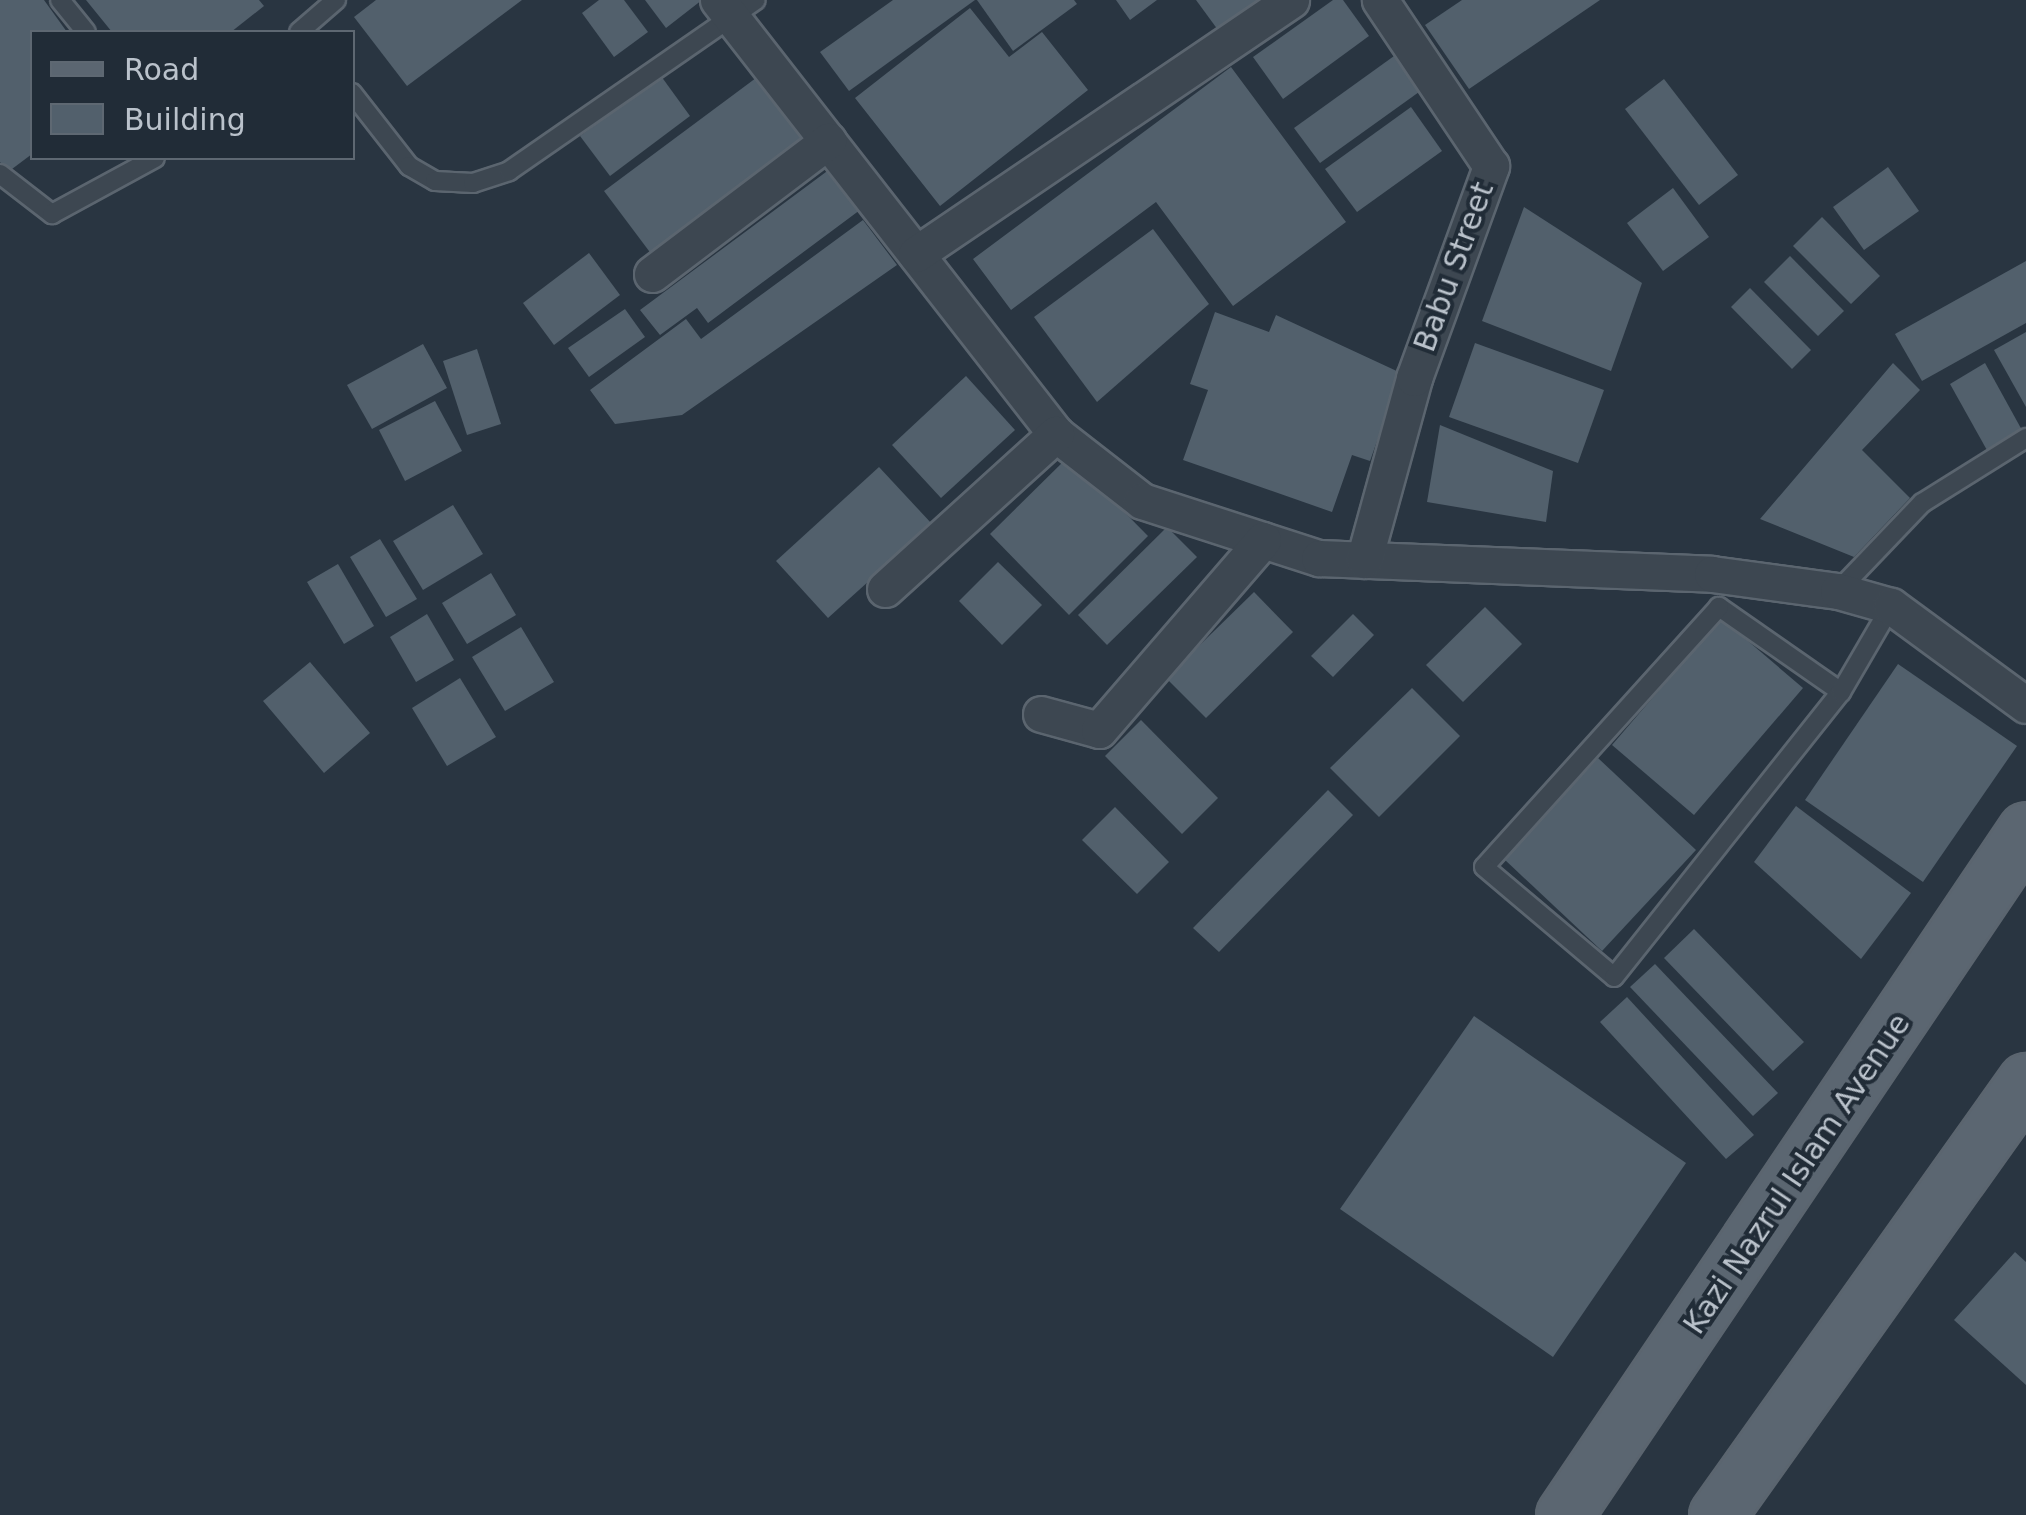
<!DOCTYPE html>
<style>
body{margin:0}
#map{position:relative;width:2026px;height:1515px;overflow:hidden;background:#293541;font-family:"DejaVu Sans",sans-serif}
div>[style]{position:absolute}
.building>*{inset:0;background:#52606c}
.roads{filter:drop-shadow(2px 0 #5b656f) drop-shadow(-2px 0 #5b656f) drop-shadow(0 2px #5b656f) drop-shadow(0 -2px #5b656f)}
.service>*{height:18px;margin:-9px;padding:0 9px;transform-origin:9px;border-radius:9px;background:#3d4751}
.minor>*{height:35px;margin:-17.5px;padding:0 17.5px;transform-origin:17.5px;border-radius:17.5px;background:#3d4751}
.primary>*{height:55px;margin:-27.5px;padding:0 27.5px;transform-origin:27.5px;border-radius:27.5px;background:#5b6671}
span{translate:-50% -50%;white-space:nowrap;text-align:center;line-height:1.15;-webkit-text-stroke:8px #212c37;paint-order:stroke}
.street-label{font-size:30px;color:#bac2cb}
.legend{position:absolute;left:30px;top:30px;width:325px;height:130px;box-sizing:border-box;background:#212c37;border:2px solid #5e6872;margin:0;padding:12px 18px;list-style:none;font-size:30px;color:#bac2cb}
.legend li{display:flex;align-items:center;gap:20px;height:50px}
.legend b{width:50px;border:2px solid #5e6872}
</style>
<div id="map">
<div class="building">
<i style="clip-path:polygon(0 0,44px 0,67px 32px,32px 32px,32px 154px,8px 172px,0 162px)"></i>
<i style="clip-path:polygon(86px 0,259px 0,264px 6px,231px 32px,112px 32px)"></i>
<i style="clip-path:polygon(376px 0,522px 0,407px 86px,354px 17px)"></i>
<i style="clip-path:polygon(599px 0,624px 0,648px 32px,614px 57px,582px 13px)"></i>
<i style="clip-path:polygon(645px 0,702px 0,666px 28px)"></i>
<i style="clip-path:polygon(893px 0,975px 0,849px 91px,820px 52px)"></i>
<i style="clip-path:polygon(977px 0,1074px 0,1077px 4px,1013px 51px)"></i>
<i style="clip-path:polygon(1116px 0,1157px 0,1130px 20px)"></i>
<i style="clip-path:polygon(1196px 0,1260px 0,1218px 30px)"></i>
<i style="clip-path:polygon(1333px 0,1343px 0,1369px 36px,1283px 99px,1253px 57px)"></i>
<i style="clip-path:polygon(1462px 0,1600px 0,1469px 89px,1425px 25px)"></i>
<i style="clip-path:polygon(970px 8px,1009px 57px,1042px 32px,1088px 90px,940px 206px,855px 98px)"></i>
<i style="clip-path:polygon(1401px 51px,1426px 87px,1320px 163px,1294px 128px)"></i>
<i style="clip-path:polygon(1231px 67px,1346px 222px,1233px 306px,1156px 202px,1011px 310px,973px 259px)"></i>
<i style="clip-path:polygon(760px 75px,813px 148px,658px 263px,604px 191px)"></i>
<i style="clip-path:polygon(661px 76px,690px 116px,610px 176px,580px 136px)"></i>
<i style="clip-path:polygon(1664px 79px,1738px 175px,1699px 205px,1625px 109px)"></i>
<i style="clip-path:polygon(1411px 107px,1442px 151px,1357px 212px,1325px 169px)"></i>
<i style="clip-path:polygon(1888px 167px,1919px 211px,1864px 250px,1833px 207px)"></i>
<i style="clip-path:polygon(830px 169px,860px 210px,708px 323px,697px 308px,660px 335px,640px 310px)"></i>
<i style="clip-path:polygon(1673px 188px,1709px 237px,1663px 271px,1627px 223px)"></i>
<i style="clip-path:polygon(1524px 207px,1642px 283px,1611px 371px,1482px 321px)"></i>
<i style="clip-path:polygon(1822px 217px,1880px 276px,1851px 304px,1793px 246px)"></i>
<i style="clip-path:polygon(863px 220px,897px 265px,682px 415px,615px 424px,590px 390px,686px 319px,701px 339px)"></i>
<i style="clip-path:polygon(1153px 229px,1209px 304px,1097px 402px,1034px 317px)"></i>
<i style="clip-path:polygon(589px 253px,620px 295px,554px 345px,523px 303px)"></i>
<i style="clip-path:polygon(1790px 256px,1844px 311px,1818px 336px,1764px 282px)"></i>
<i style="clip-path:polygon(2026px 261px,2026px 323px,1922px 381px,1895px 334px)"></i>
<i style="clip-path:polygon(1750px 288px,1811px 350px,1792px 369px,1731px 307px)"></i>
<i style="clip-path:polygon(625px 309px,645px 337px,589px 377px,568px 348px)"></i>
<i style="clip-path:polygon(1215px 312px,1269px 332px,1276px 315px,1401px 373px,1370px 461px,1352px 455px,1332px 512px,1183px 460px,1208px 390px,1190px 384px)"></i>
<i style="clip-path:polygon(2026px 332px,2026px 407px,1994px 350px)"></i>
<i style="clip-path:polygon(1475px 343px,1604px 390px,1578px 463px,1449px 417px)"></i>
<i style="clip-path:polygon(423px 344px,447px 388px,372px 429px,347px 385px)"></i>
<i style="clip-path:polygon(477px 349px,501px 424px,467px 435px,443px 361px)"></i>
<i style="clip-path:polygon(1893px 363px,1920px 390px,1862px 450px,1910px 498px,1854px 557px,1760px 519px)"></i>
<i style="clip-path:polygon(1985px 363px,2023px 432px,1988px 452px,1950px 384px)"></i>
<i style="clip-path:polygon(966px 376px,1015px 430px,941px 498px,892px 445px)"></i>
<i style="clip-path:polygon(435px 401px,462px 451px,405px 481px,379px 430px)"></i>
<i style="clip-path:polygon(1440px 425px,1553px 471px,1546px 522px,1427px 502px)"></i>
<i style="clip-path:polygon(1069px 456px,1148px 536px,1069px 615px,990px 534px)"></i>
<i style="clip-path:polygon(879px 467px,932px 524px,828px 618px,776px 561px)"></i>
<i style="clip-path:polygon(453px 505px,483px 554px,423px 590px,393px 541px)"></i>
<i style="clip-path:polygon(1167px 527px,1197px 557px,1107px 645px,1078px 615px)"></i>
<i style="clip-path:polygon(380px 539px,417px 599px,386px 617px,350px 557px)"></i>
<i style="clip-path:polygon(998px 562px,1042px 605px,1002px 645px,959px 601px)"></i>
<i style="clip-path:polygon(338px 564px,374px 626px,344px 644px,307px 582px)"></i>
<i style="clip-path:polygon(491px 573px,516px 615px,467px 644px,442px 603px)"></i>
<i style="clip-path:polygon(1254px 592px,1293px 632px,1206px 718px,1166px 678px)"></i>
<i style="clip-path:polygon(1485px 607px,1522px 644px,1463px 702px,1426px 665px)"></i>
<i style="clip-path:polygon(427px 614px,454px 660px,416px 682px,390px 637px)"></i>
<i style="clip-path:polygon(1353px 614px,1374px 635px,1333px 677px,1311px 656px)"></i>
<i style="clip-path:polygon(1721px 618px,1803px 688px,1694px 815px,1612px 745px)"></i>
<i style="clip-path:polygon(521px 627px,554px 682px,505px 711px,472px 657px)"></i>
<i style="clip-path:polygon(310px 662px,370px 733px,324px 773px,263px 701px)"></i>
<i style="clip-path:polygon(1898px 664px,2017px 746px,1923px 882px,1805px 800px)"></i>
<i style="clip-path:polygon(460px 678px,496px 737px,447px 766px,412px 708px)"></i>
<i style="clip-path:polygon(1412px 688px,1460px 736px,1379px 817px,1330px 768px)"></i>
<i style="clip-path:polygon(1141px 720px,1218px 798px,1182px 834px,1105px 756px)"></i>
<i style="clip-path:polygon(1598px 758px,1696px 850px,1602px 951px,1504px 859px)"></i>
<i style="clip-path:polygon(1328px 790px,1353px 815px,1219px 952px,1193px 928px)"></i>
<i style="clip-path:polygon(1796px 806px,1911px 893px,1861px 959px,1754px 862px)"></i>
<i style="clip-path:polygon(1115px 807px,1169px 862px,1137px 894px,1082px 840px)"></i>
<i style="clip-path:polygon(1694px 929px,1804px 1042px,1773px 1071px,1664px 958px)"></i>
<i style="clip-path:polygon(1655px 964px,1778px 1093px,1753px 1116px,1630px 987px)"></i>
<i style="clip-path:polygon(1627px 997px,1754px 1135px,1726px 1159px,1600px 1022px)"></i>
<i style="clip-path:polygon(1474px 1016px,1686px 1163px,1553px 1357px,1340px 1209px)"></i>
<i style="clip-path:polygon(2015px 1252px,2026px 1262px,2026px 1385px,1954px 1320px)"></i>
</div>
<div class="roads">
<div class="service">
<i style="left:60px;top:0;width:41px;rotate:50.9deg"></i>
<i style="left:299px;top:32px;width:49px;rotate:-40.9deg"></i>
<i style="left:352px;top:93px;width:93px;rotate:52deg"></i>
<i style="left:409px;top:166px;width:30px;rotate:30deg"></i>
<i style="left:435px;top:181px;width:38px;rotate:3deg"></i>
<i style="left:473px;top:183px;width:38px;rotate:-18deg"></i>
<i style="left:509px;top:171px;width:300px;rotate:-34.7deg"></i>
<i style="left:0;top:174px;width:66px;rotate:37.6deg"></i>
<i style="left:52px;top:214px;width:117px;rotate:-28.5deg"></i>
<i style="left:1838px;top:591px;width:122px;rotate:-46.3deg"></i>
<i style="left:1922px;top:503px;width:123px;rotate:-32deg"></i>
<i style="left:1841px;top:692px;width:149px;rotate:-145.1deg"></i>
<i style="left:1719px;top:607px;width:350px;rotate:132.1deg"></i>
<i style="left:1484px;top:867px;width:170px;rotate:40.2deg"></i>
<i style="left:1614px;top:977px;width:364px;rotate:-51.5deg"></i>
<i style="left:1841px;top:692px;width:99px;rotate:-59.8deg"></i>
</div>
<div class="minor">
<i style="left:718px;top:0;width:550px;rotate:52.09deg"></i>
<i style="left:1056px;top:434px;width:109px;rotate:37.9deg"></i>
<i style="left:1142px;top:501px;width:186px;rotate:17.9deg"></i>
<i style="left:1319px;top:558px;width:393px;rotate:2.3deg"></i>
<i style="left:1712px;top:574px;width:127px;rotate:7.7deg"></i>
<i style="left:1838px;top:591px;width:55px;rotate:15.8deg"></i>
<i style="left:1891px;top:606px;width:167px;rotate:36.3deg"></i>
<i style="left:916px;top:254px;width:453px;rotate:-34.1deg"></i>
<i style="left:652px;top:274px;width:221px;rotate:-37.1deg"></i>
<i style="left:1364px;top:560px;width:189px;rotate:-74.6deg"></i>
<i style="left:1414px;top:378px;width:226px;rotate:-70deg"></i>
<i style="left:1491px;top:166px;width:200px;rotate:-123.8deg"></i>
<i style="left:885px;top:589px;width:231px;rotate:-42.2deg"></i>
<i style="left:1041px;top:714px;width:60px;rotate:15.4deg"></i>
<i style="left:1099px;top:730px;width:251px;rotate:-49.2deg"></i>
</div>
<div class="primary">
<i style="left:1564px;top:1515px;width:826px;rotate:-56deg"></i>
<i style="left:1717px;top:1515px;width:533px;rotate:-54.55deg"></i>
</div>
</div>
<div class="street-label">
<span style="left:1454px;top:267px;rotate:-70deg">Babu Street</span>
<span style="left:1797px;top:1174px;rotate:-56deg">Kazi Nazrul Islam Avenue</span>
</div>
<ul class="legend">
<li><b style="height:12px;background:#5b6671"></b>Road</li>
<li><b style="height:28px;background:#52606c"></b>Building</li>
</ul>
</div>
